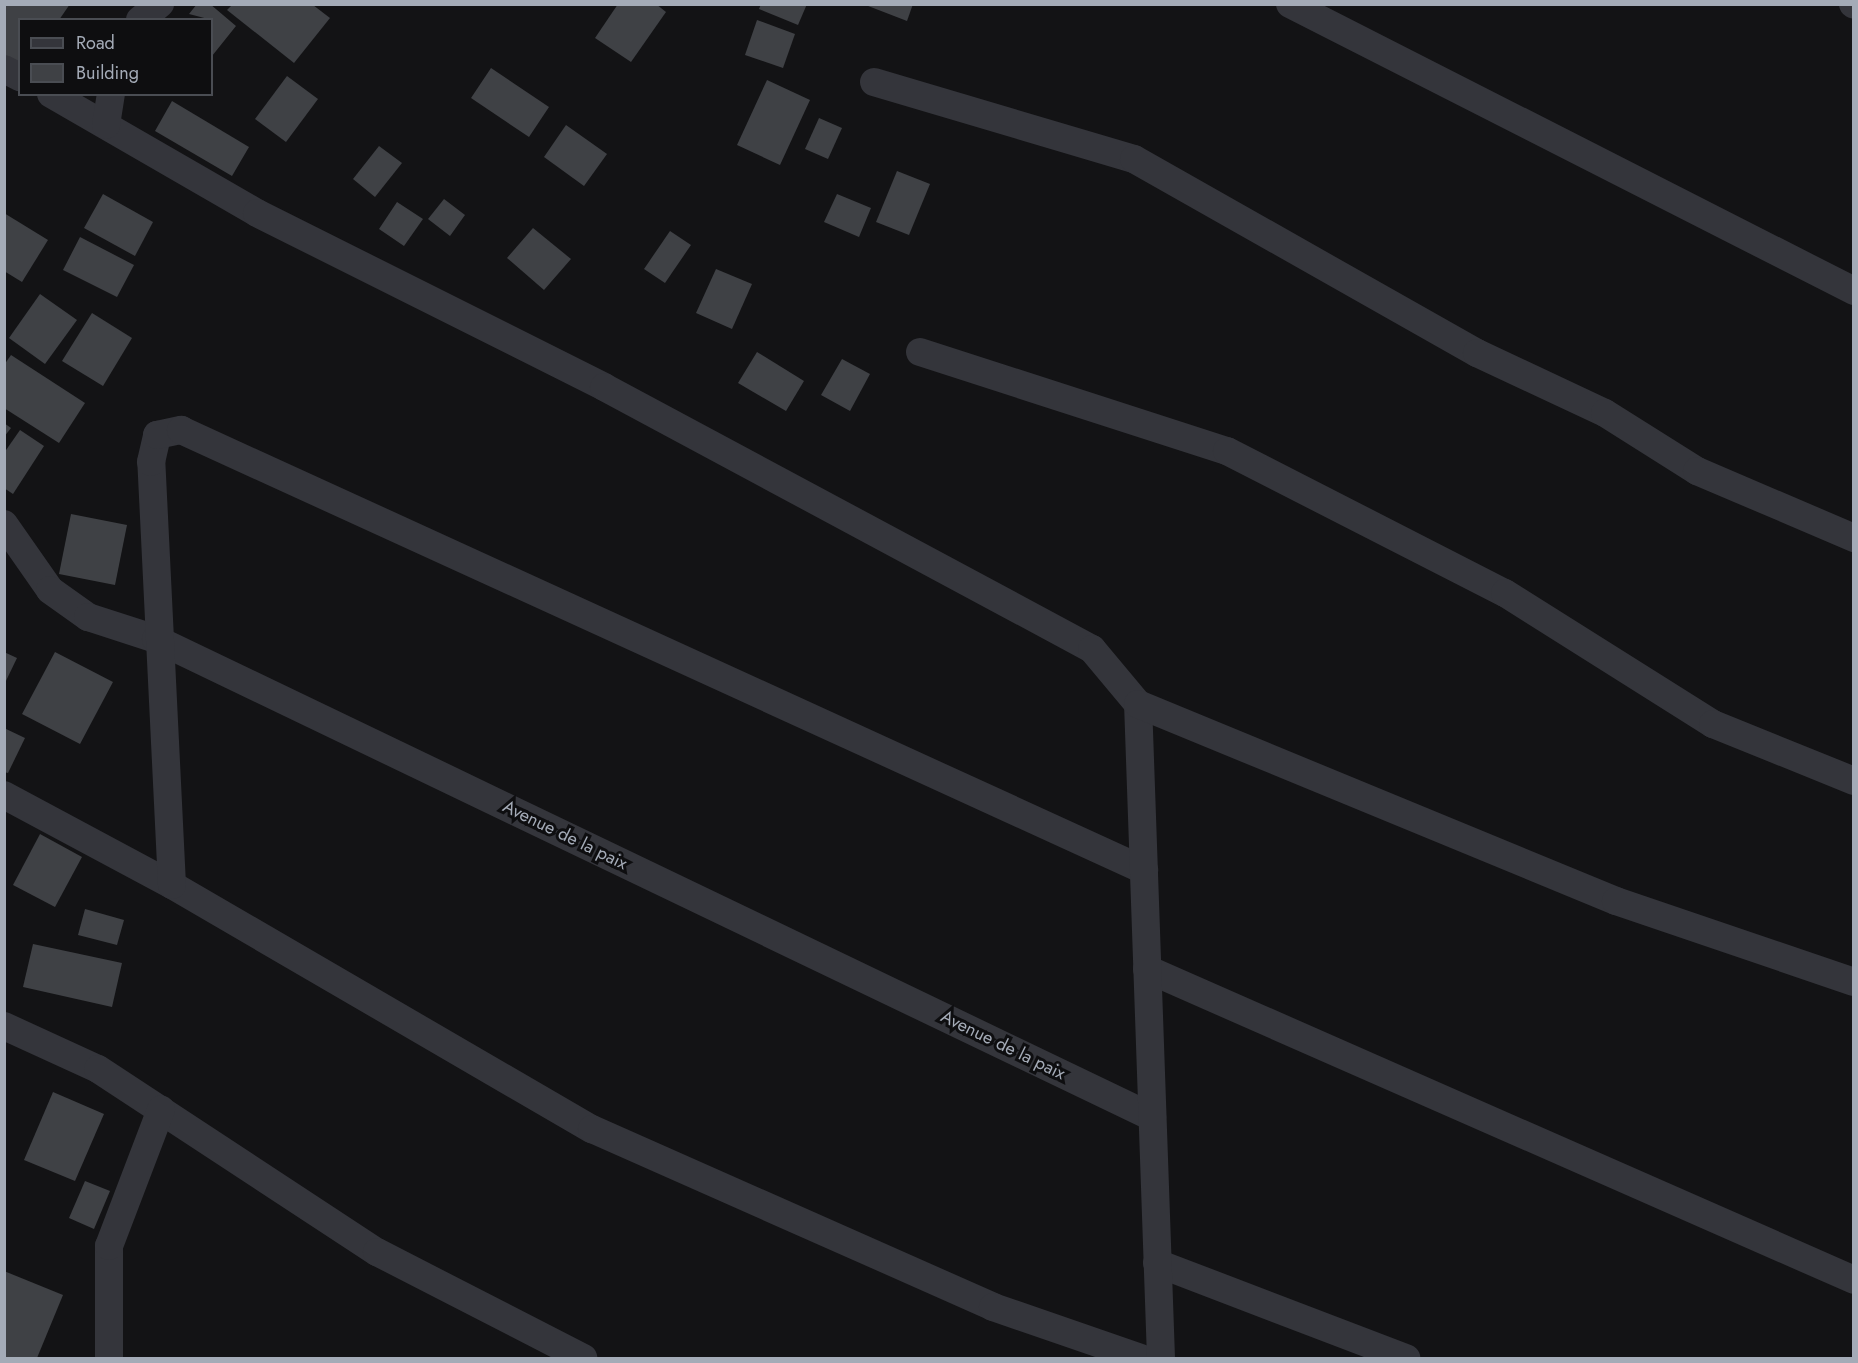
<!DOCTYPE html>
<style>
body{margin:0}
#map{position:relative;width:1858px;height:1363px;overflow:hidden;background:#131315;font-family:Jost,sans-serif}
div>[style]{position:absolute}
.building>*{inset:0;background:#3f4145}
.street>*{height:28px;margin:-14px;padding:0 14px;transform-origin:14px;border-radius:14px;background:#34353b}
span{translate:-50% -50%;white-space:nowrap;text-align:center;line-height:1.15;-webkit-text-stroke:6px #0e0e10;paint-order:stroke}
.street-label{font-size:18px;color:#a4abb7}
.frame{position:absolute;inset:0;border:6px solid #a4abb7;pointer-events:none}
.legend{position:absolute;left:18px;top:18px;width:195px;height:78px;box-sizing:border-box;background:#0e0e10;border:2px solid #4a4d53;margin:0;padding:8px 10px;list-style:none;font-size:18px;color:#a4abb7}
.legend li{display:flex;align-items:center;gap:12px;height:30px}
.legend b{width:30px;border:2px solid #4a4d53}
</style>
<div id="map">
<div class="building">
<i style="clip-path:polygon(4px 4px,70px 4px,59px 20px,20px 20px,20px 71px,4px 65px)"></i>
<i style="clip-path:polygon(197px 4px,210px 4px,236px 26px,212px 56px,212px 20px,189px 14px)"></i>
<i style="clip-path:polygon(618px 4px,656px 4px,666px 12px,631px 62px,595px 38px)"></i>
<i style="clip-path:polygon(761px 4px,807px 4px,798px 25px,759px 9px)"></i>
<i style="clip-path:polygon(863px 4px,913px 4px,907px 21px)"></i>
<i style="clip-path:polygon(232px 5px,313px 5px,330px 18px,294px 63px,227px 10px)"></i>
<i style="clip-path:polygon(757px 20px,795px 34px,783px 68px,745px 55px)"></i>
<i style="clip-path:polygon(491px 68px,549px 107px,529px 137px,471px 98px)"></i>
<i style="clip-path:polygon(287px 76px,318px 99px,286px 142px,255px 119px)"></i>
<i style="clip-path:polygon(767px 80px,810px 100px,780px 165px,737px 145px)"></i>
<i style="clip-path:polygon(172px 101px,249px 147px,232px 176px,155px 131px)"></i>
<i style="clip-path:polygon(819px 118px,842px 128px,828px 159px,805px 149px)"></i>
<i style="clip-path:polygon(566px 125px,607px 154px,584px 186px,544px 157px)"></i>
<i style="clip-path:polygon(379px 146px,402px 163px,375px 197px,353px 179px)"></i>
<i style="clip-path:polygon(897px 171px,930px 184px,909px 235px,876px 222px)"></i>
<i style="clip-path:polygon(103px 194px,153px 222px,135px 256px,84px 228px)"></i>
<i style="clip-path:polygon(837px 194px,871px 208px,859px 237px,824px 222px)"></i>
<i style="clip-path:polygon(444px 199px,465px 215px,450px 236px,428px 219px)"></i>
<i style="clip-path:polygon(397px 202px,423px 219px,404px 246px,379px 229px)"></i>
<i style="clip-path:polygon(4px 213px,48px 240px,22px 282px,4px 271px)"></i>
<i style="clip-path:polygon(533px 228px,571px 259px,544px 290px,507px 258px)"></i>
<i style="clip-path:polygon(670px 231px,691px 245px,665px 283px,644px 269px)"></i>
<i style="clip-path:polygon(80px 237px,134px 265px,117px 297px,63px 270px)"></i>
<i style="clip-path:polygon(716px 269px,752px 284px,732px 329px,696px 313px)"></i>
<i style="clip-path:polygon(40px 294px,77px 320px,45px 364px,9px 338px)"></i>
<i style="clip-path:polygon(92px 313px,132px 338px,103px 386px,62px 361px)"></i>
<i style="clip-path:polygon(757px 352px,804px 381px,786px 411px,738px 383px)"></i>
<i style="clip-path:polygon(11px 355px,85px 403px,59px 443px,4px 408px,4px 365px)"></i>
<i style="clip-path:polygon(842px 359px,870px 374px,850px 411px,821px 395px)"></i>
<i style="clip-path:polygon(4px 423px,11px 428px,4px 437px)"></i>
<i style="clip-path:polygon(20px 430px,44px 446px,13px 494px,4px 488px,4px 453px)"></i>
<i style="clip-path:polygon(71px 514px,127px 525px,115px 585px,59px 574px)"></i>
<i style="clip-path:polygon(4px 652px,17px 658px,4px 685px)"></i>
<i style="clip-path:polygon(55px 652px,113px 682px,80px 744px,22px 714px)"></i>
<i style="clip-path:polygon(4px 728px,25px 738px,8px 773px,4px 772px)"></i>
<i style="clip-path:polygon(40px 834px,82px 857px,55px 907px,13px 885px)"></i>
<i style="clip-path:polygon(85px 909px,124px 920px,117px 945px,78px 935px)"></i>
<i style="clip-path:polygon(33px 944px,122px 963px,112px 1007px,23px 987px)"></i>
<i style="clip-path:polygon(53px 1092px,104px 1114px,75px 1181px,24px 1160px)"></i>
<i style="clip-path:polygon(85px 1181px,110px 1191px,94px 1229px,69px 1218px)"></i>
<i style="clip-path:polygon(4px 1271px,63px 1295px,37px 1358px,4px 1358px)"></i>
</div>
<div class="street">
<i style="left:1290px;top:4px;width:633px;rotate:26.97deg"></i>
<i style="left:1853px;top:4px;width:1px;rotate:45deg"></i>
<i style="left:140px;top:20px;width:26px;rotate:-39deg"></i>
<i style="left:4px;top:69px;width:18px;rotate:27deg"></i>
<i style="left:874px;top:82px;width:271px;rotate:16.5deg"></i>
<i style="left:1134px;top:159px;width:394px;rotate:29.5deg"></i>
<i style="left:1477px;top:353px;width:141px;rotate:25.1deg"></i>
<i style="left:1605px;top:413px;width:109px;rotate:32.2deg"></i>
<i style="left:1697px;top:471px;width:171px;rotate:23.1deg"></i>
<i style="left:51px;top:94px;width:238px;rotate:30deg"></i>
<i style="left:257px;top:213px;width:388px;rotate:26.6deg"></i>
<i style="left:604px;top:387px;width:554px;rotate:28.23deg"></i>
<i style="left:1092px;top:649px;width:72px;rotate:50.1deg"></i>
<i style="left:106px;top:125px;width:31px;rotate:-81deg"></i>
<i style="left:920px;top:352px;width:323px;rotate:17.9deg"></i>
<i style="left:1227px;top:451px;width:312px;rotate:27.1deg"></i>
<i style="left:1505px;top:593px;width:246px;rotate:32.2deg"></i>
<i style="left:1713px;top:724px;width:152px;rotate:22deg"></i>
<i style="left:4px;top:524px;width:80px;rotate:55.1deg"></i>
<i style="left:50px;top:590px;width:47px;rotate:35.4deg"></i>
<i style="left:88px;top:617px;width:71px;rotate:17.9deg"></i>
<i style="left:156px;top:639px;width:1105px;rotate:25.64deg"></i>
<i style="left:4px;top:795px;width:191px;rotate:28.2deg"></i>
<i style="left:172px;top:885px;width:486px;rotate:30.2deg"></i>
<i style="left:592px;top:1129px;width:439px;rotate:23.9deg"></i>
<i style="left:993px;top:1307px;width:157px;rotate:19deg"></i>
<i style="left:172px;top:885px;width:424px;rotate:-92.8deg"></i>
<i style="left:151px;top:462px;width:28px;rotate:-77deg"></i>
<i style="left:157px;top:435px;width:25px;rotate:-12deg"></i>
<i style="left:181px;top:430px;width:1059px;rotate:24.56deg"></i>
<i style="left:1147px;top:969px;width:772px;rotate:23.74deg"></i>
<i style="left:4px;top:1026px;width:103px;rotate:24.6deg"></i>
<i style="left:98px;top:1069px;width:334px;rotate:33.3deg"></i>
<i style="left:377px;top:1252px;width:232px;rotate:27.2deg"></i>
<i style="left:1157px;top:1263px;width:267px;rotate:20.9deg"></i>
<i style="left:109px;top:1358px;width:112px;rotate:-90deg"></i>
<i style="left:109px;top:1246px;width:146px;rotate:-69.1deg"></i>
<i style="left:1161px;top:1358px;width:654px;rotate:-92.01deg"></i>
<i style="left:1138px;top:704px;width:517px;rotate:22.4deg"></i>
<i style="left:1616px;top:901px;width:251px;rotate:18.8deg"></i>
</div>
<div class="street-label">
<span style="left:565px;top:835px;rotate:26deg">Avenue de la paix</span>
<span style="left:1003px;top:1045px;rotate:26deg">Avenue de la paix</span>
</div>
<div class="frame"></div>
<ul class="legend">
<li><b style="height:8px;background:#34353b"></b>Road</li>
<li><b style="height:16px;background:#3f4145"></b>Building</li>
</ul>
</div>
